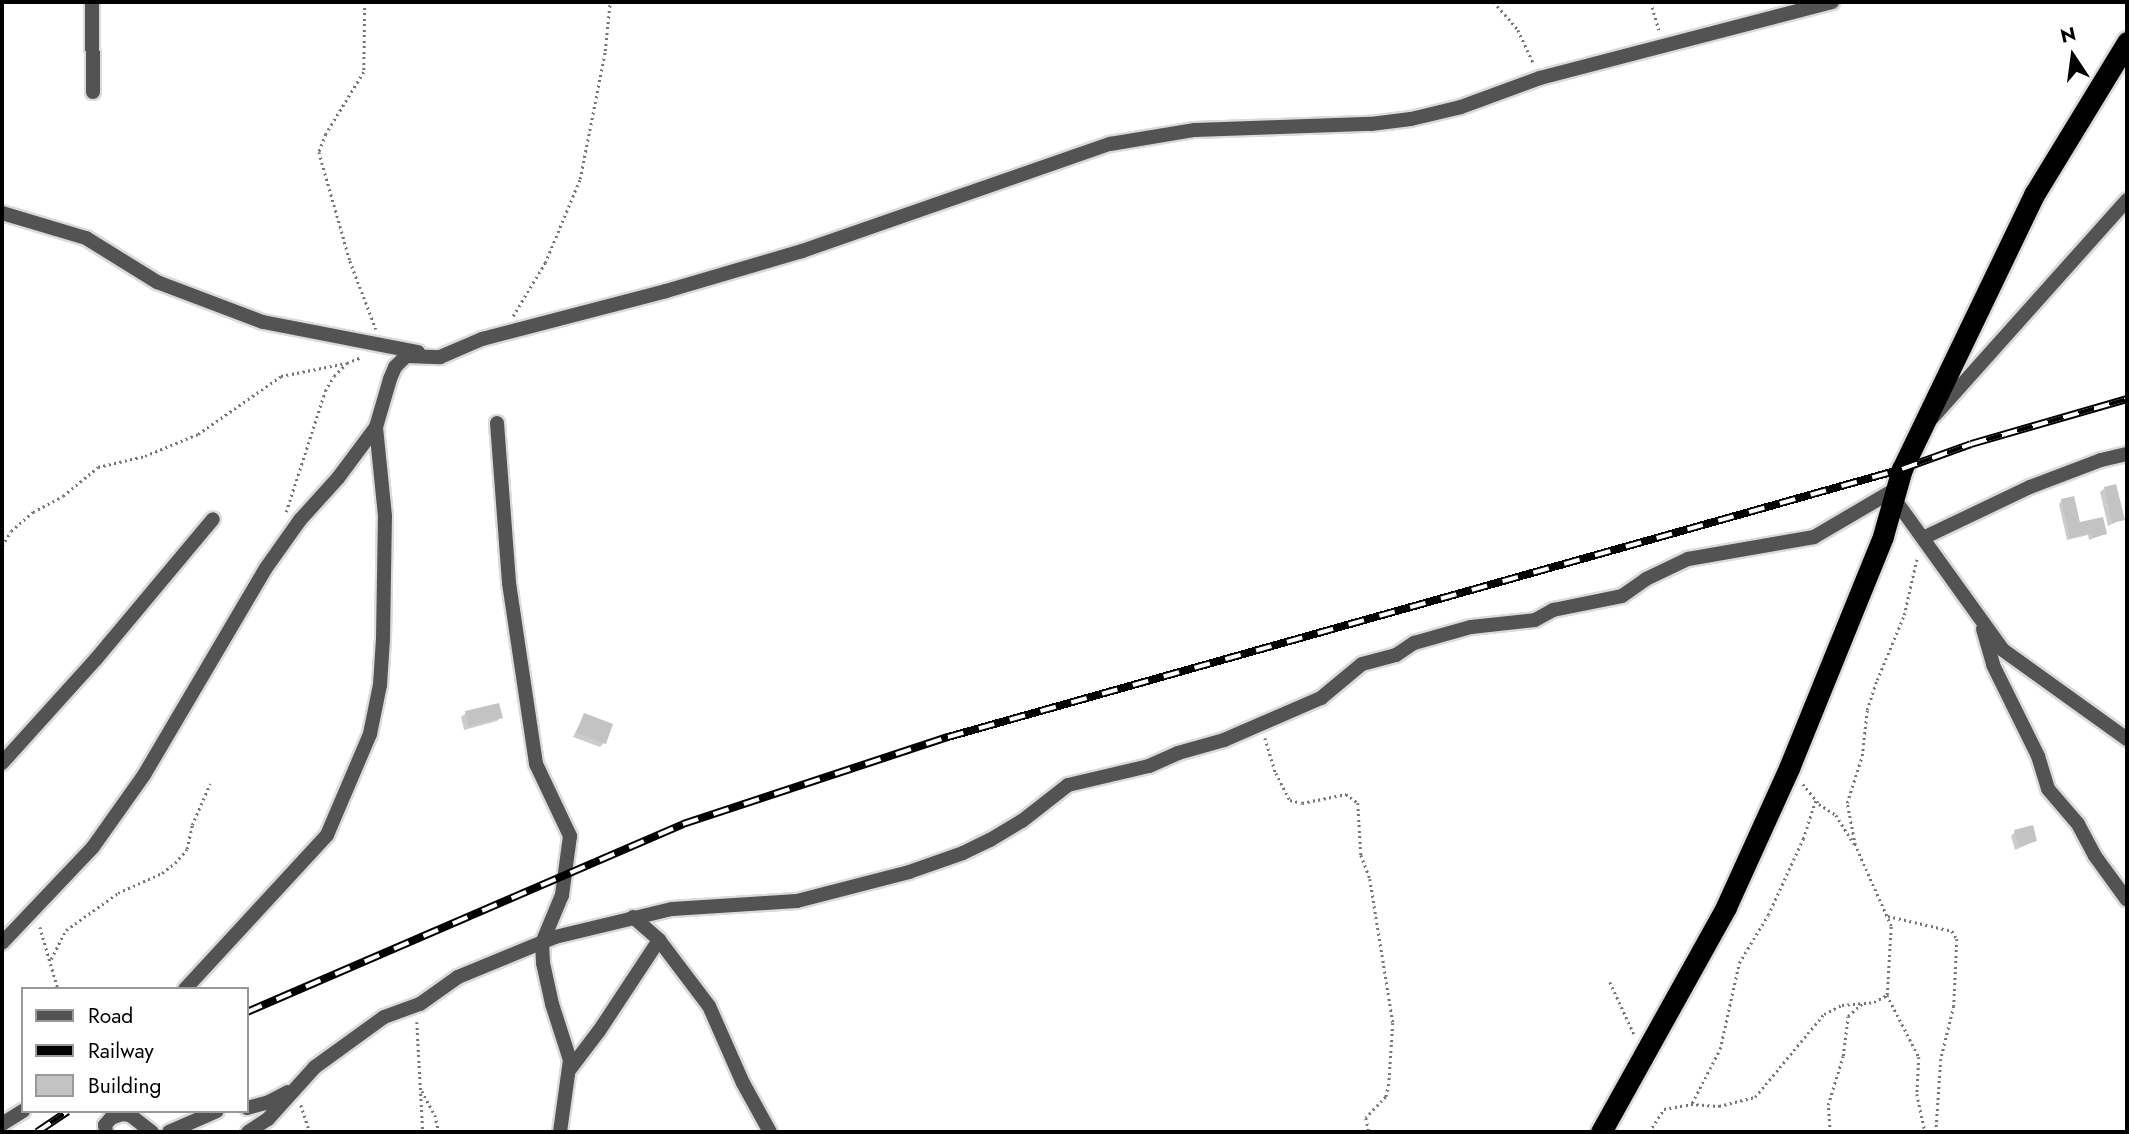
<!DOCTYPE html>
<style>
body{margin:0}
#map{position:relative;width:2129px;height:1134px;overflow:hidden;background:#fff;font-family:Jost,sans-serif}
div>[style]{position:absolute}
.shadow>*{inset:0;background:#0003}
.building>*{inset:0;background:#c3c3c3}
.path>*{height:2.5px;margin-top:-1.25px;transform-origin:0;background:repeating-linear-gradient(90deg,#757575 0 2px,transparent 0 5.5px)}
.roads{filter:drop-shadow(2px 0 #dbdbdb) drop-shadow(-2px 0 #dbdbdb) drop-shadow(0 2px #dbdbdb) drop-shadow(0 -2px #dbdbdb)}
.street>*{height:14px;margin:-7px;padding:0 7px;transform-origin:7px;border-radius:7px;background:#535353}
.highway>*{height:21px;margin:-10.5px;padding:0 10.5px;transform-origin:10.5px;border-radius:10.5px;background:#000}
.rail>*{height:8px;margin-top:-4px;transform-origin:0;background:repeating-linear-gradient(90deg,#fff 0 16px,#000 0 32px);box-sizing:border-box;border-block:2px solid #000}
span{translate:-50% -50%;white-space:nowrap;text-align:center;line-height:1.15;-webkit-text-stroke:5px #fff;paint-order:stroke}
.frame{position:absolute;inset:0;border:4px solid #000;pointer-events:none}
.legend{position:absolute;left:21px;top:987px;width:228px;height:126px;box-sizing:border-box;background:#fff;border:2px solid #999;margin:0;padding:9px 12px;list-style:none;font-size:21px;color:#000}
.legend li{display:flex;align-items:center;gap:14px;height:35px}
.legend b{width:35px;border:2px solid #999}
.north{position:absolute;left:2038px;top:21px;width:70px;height:70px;-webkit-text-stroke:5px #fff;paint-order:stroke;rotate:347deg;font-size:19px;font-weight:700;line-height:28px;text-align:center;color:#000}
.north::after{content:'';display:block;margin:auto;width:24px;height:32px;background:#000;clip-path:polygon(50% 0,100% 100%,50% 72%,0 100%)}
</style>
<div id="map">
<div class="shadow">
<i style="clip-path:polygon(2105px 488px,2123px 519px,2108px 526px,2100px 492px)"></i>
<i style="clip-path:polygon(2062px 500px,2078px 524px,2105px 534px,2089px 540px,2088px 535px,2067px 540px,2059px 504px)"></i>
<i style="clip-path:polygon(466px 713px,501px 717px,497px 721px,464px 730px,461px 717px)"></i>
<i style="clip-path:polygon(584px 715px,604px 743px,600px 747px,573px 737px)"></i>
<i style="clip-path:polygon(2015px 832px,2035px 841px,2015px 850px,2011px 836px)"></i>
</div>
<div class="building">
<i style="clip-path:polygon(2116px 484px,2125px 520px,2112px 523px,2104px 487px)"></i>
<i style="clip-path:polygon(2074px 496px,2080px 522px,2103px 517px,2107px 534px,2092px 538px,2091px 533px,2070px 538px,2061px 499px)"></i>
<i style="clip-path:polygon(499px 703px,503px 718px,468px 726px,465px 711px)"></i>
<i style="clip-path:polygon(584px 713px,613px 724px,606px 744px,576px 733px)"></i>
<i style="clip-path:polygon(2033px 825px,2037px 841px,2019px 847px,2014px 830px)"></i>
</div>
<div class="path">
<i style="left:365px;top:2px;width:70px;rotate:90.8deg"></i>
<i style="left:364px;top:72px;width:73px;rotate:121.5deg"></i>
<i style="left:326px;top:134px;width:19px;rotate:111deg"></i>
<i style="left:319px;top:152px;width:113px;rotate:74.1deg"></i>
<i style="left:350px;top:261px;width:73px;rotate:69.1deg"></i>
<i style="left:1494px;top:2px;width:37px;rotate:49deg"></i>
<i style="left:1518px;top:30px;width:38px;rotate:65deg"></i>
<i style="left:1651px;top:2px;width:29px;rotate:74deg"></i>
<i style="left:513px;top:316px;width:62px;rotate:-58.9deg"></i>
<i style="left:545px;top:263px;width:91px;rotate:-67.4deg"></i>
<i style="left:580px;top:179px;width:130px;rotate:-78.9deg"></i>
<i style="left:605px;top:51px;width:49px;rotate:-84.2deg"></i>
<i style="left:286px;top:512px;width:127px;rotate:-72.1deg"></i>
<i style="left:325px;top:391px;width:17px;rotate:-59deg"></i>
<i style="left:334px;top:376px;width:18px;rotate:-45deg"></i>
<i style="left:347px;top:363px;width:16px;rotate:-22deg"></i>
<i style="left:2px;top:546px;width:17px;rotate:-59deg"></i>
<i style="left:11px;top:531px;width:29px;rotate:-41deg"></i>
<i style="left:33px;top:512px;width:34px;rotate:-28deg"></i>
<i style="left:63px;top:496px;width:45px;rotate:-39.6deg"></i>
<i style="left:98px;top:467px;width:48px;rotate:-13.2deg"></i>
<i style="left:145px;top:456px;width:57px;rotate:-22.5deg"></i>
<i style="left:198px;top:434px;width:101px;rotate:-34.9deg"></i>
<i style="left:281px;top:376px;width:67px;rotate:-11.1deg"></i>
<i style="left:1265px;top:738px;width:37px;rotate:73deg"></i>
<i style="left:1276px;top:773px;width:30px;rotate:63deg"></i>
<i style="left:1290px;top:800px;width:12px;rotate:14deg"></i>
<i style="left:1302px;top:803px;width:45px;rotate:-11.6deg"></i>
<i style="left:1346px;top:794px;width:15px;rotate:37deg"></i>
<i style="left:1358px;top:803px;width:52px;rotate:86.7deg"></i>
<i style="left:1361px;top:855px;width:26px;rotate:69deg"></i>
<i style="left:1370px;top:879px;width:146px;rotate:80.9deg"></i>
<i style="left:1393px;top:1023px;width:61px;rotate:93.8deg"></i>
<i style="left:1389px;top:1084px;width:13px;rotate:103deg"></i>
<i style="left:1386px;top:1097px;width:29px;rotate:134deg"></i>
<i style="left:1366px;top:1118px;width:14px;rotate:78deg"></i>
<i style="left:1803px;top:784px;width:26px;rotate:51deg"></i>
<i style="left:1819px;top:804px;width:20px;rotate:33deg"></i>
<i style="left:1836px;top:815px;width:34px;rotate:58deg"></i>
<i style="left:1888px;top:916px;width:66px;rotate:13.2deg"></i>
<i style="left:1952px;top:931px;width:9px;rotate:58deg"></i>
<i style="left:1957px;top:939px;width:67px;rotate:92.6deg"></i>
<i style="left:1954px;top:1006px;width:55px;rotate:103.8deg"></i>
<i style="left:1941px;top:1059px;width:73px;rotate:93.9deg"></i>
<i style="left:40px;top:927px;width:65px;rotate:73.8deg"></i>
<i style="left:51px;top:959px;width:33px;rotate:-63deg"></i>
<i style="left:66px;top:930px;width:64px;rotate:-35.4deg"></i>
<i style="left:118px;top:893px;width:48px;rotate:-24.4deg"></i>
<i style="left:162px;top:873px;width:16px;rotate:-38deg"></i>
<i style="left:175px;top:863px;width:18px;rotate:-49deg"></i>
<i style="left:187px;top:849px;width:25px;rotate:-78deg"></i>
<i style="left:192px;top:825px;width:45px;rotate:-66.3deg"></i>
<i style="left:1610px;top:982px;width:57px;rotate:65.2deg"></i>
<i style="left:1887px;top:995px;width:70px;rotate:62.7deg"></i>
<i style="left:1919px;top:1057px;width:37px;rotate:93deg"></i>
<i style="left:1917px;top:1094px;width:39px;rotate:78deg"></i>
<i style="left:417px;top:1022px;width:110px;rotate:86.9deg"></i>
<i style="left:422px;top:1091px;width:27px;rotate:62deg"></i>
<i style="left:435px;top:1115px;width:17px;rotate:77deg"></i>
<i style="left:1692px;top:1103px;width:61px;rotate:-62.6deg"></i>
<i style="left:1720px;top:1049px;width:88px;rotate:-77.5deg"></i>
<i style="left:1739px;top:963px;width:56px;rotate:-58.9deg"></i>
<i style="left:1768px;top:915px;width:84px;rotate:-65.3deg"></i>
<i style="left:1803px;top:839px;width:40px;rotate:-72deg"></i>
<i style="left:301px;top:1105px;width:28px;rotate:72deg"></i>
<i style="left:1649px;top:1132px;width:27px;rotate:-57deg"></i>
<i style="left:1664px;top:1109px;width:27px;rotate:-10deg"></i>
<i style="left:1691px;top:1104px;width:28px;rotate:4deg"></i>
<i style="left:1719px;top:1106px;width:37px;rotate:-14deg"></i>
<i style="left:1755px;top:1097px;width:108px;rotate:-50.3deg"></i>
<i style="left:1824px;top:1014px;width:20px;rotate:-27deg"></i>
<i style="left:1842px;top:1005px;width:32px;rotate:-5deg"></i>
<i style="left:1874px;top:1002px;width:15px;rotate:-28deg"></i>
<i style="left:1887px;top:995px;width:69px;rotate:-86.7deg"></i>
<i style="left:1891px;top:926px;width:89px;rotate:-114deg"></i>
<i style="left:1855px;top:845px;width:43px;rotate:-100.8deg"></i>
<i style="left:1847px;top:803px;width:49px;rotate:-72.3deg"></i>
<i style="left:1862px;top:756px;width:46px;rotate:-83.8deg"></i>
<i style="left:1867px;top:710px;width:32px;rotate:-72deg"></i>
<i style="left:1877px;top:680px;width:70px;rotate:-67.4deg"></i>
<i style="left:1904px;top:615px;width:58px;rotate:-77.2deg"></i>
<i style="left:1830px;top:1132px;width:27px;rotate:-94deg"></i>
<i style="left:1828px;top:1105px;width:51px;rotate:-73deg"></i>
<i style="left:1843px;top:1056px;width:40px;rotate:-82.9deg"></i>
<i style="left:1848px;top:1016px;width:21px;rotate:-41deg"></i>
</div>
<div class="roads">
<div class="street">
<i style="left:92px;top:2px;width:90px;rotate:89.4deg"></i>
<i style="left:2px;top:213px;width:88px;rotate:16.6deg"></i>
<i style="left:86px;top:238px;width:84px;rotate:31.8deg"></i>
<i style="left:157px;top:282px;width:113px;rotate:20.7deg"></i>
<i style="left:263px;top:322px;width:158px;rotate:11deg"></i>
<i style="left:1933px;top:417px;width:291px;rotate:-48.2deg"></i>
<i style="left:497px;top:423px;width:160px;rotate:85.7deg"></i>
<i style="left:509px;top:583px;width:183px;rotate:81.5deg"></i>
<i style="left:536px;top:764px;width:80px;rotate:64.7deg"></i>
<i style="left:570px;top:836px;width:60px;rotate:97.7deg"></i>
<i style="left:562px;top:895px;width:52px;rotate:112.6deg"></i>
<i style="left:542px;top:943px;width:20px;rotate:87deg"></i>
<i style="left:543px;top:963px;width:42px;rotate:77.6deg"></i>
<i style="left:552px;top:1004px;width:59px;rotate:72.2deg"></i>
<i style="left:570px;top:1060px;width:73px;rotate:97.9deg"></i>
<i style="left:1893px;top:497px;width:188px;rotate:54.3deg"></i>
<i style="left:2003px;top:650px;width:153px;rotate:35.7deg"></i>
<i style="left:1923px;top:538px;width:119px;rotate:-25.5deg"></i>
<i style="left:2030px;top:487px;width:76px;rotate:-20.8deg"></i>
<i style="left:2101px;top:460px;width:27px;rotate:-13deg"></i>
<i style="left:1983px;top:629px;width:37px;rotate:74deg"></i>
<i style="left:1993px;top:665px;width:102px;rotate:63.7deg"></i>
<i style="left:2038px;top:756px;width:34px;rotate:73deg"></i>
<i style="left:2048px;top:789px;width:46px;rotate:49.4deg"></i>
<i style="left:2078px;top:824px;width:36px;rotate:62deg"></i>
<i style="left:2095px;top:856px;width:54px;rotate:54deg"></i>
<i style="left:2px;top:763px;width:140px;rotate:-47.9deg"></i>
<i style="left:96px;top:659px;width:182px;rotate:-50.1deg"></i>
<i style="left:633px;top:917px;width:35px;rotate:41deg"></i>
<i style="left:659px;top:940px;width:83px;rotate:52.9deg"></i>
<i style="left:709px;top:1006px;width:84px;rotate:66.2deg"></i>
<i style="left:743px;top:1083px;width:56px;rotate:61.1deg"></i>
<i style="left:2px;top:943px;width:132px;rotate:-46.5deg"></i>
<i style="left:93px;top:847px;width:88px;rotate:-54.7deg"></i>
<i style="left:144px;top:775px;width:240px;rotate:-59.5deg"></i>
<i style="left:266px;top:568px;width:59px;rotate:-54.7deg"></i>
<i style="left:300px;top:520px;width:57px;rotate:-47.9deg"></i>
<i style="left:338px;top:478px;width:64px;rotate:-53.3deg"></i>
<i style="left:185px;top:989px;width:209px;rotate:-47.3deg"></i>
<i style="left:327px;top:835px;width:110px;rotate:-66.9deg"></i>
<i style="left:370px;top:734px;width:50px;rotate:-78.5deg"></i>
<i style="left:380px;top:685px;width:46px;rotate:-86.3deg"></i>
<i style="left:383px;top:639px;width:123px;rotate:-89.1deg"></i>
<i style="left:385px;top:516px;width:89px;rotate:-95.8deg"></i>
<i style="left:376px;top:427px;width:50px;rotate:-73.7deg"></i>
<i style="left:390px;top:379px;width:13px;rotate:-67deg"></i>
<i style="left:395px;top:367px;width:16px;rotate:-45deg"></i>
<i style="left:406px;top:356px;width:34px;rotate:2deg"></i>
<i style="left:440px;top:357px;width:46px;rotate:-23.2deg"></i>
<i style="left:482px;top:339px;width:190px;rotate:-14.6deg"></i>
<i style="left:666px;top:291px;width:142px;rotate:-16.4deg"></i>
<i style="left:802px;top:251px;width:326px;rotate:-19.2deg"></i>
<i style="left:1110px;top:144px;width:86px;rotate:-9.4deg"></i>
<i style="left:1195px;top:130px;width:176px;rotate:-2deg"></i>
<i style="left:1371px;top:124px;width:40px;rotate:-7.1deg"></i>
<i style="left:1411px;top:119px;width:51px;rotate:-13.5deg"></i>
<i style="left:1461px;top:107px;width:84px;rotate:-20.2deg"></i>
<i style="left:1540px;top:78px;width:302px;rotate:-14.6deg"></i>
<i style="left:570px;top:1069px;width:48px;rotate:-52.7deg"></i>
<i style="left:599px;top:1031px;width:109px;rotate:-56.6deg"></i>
<i style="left:247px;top:1108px;width:23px;rotate:-15deg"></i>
<i style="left:269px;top:1102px;width:21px;rotate:-28deg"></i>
<i style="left:2px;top:1124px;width:25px;rotate:-32deg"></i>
<i style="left:106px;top:1132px;width:7px;rotate:-98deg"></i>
<i style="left:105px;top:1125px;width:9px;rotate:-49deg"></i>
<i style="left:111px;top:1118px;width:12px;rotate:-20deg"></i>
<i style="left:122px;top:1114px;width:8px;rotate:7deg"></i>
<i style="left:130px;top:1115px;width:28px;rotate:38deg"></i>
<i style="left:169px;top:1132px;width:52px;rotate:-23.6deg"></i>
<i style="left:248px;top:1132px;width:24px;rotate:-33deg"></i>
<i style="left:268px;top:1119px;width:70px;rotate:-47.9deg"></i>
<i style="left:315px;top:1067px;width:85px;rotate:-35.9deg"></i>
<i style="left:384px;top:1017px;width:38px;rotate:-20deg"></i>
<i style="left:420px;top:1004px;width:47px;rotate:-35.4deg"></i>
<i style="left:458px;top:977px;width:105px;rotate:-22.4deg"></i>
<i style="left:555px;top:937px;width:120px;rotate:-13.5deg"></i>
<i style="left:672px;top:909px;width:125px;rotate:-3.7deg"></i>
<i style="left:797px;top:901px;width:116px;rotate:-14.5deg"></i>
<i style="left:909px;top:872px;width:57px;rotate:-19.4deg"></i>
<i style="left:963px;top:853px;width:30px;rotate:-26deg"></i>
<i style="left:990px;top:840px;width:37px;rotate:-31deg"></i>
<i style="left:1022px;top:821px;width:58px;rotate:-38deg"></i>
<i style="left:1068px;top:785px;width:83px;rotate:-13.2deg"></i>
<i style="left:1149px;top:766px;width:32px;rotate:-24deg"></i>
<i style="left:1178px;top:753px;width:48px;rotate:-15.8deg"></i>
<i style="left:1224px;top:740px;width:106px;rotate:-23.4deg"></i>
<i style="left:1321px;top:698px;width:53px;rotate:-39.7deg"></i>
<i style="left:1362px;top:664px;width:35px;rotate:-15deg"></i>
<i style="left:1396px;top:655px;width:22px;rotate:-34deg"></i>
<i style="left:1414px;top:643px;width:59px;rotate:-15.7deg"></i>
<i style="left:1471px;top:627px;width:64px;rotate:-6.2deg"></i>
<i style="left:1535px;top:620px;width:21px;rotate:-29deg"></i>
<i style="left:1553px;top:610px;width:70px;rotate:-11.5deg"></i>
<i style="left:1622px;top:596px;width:29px;rotate:-35deg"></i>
<i style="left:1646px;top:579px;width:47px;rotate:-25.5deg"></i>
<i style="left:1688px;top:559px;width:128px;rotate:-9.9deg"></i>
<i style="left:1814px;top:537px;width:93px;rotate:-30.4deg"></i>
</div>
<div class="highway">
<i style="left:1601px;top:1132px;width:257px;rotate:-60.9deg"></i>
<i style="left:1726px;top:907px;width:153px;rotate:-65.6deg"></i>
<i style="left:1789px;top:768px;width:250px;rotate:-67.9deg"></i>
<i style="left:1883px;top:536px;width:70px;rotate:-74.2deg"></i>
<i style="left:1902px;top:469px;width:306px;rotate:-64.3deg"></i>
<i style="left:2035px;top:193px;width:177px;rotate:-58.6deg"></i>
</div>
</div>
<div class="rail">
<i style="left:247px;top:1012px;width:475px;rotate:-23.3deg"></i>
<i style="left:683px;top:824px;width:279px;rotate:-18.2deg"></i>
<i style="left:948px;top:737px;width:991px;rotate:-15.69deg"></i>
<i style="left:1902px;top:469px;width:73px;rotate:-19.9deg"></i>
<i style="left:1971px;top:444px;width:162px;rotate:-16.1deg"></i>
<i style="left:37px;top:1132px;width:37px;rotate:-34deg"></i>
</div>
<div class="frame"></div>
<ul class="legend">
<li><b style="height:9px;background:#535353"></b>Road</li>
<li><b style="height:9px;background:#000"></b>Railway</li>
<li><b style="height:19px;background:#c3c3c3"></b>Building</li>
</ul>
<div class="north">N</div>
</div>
